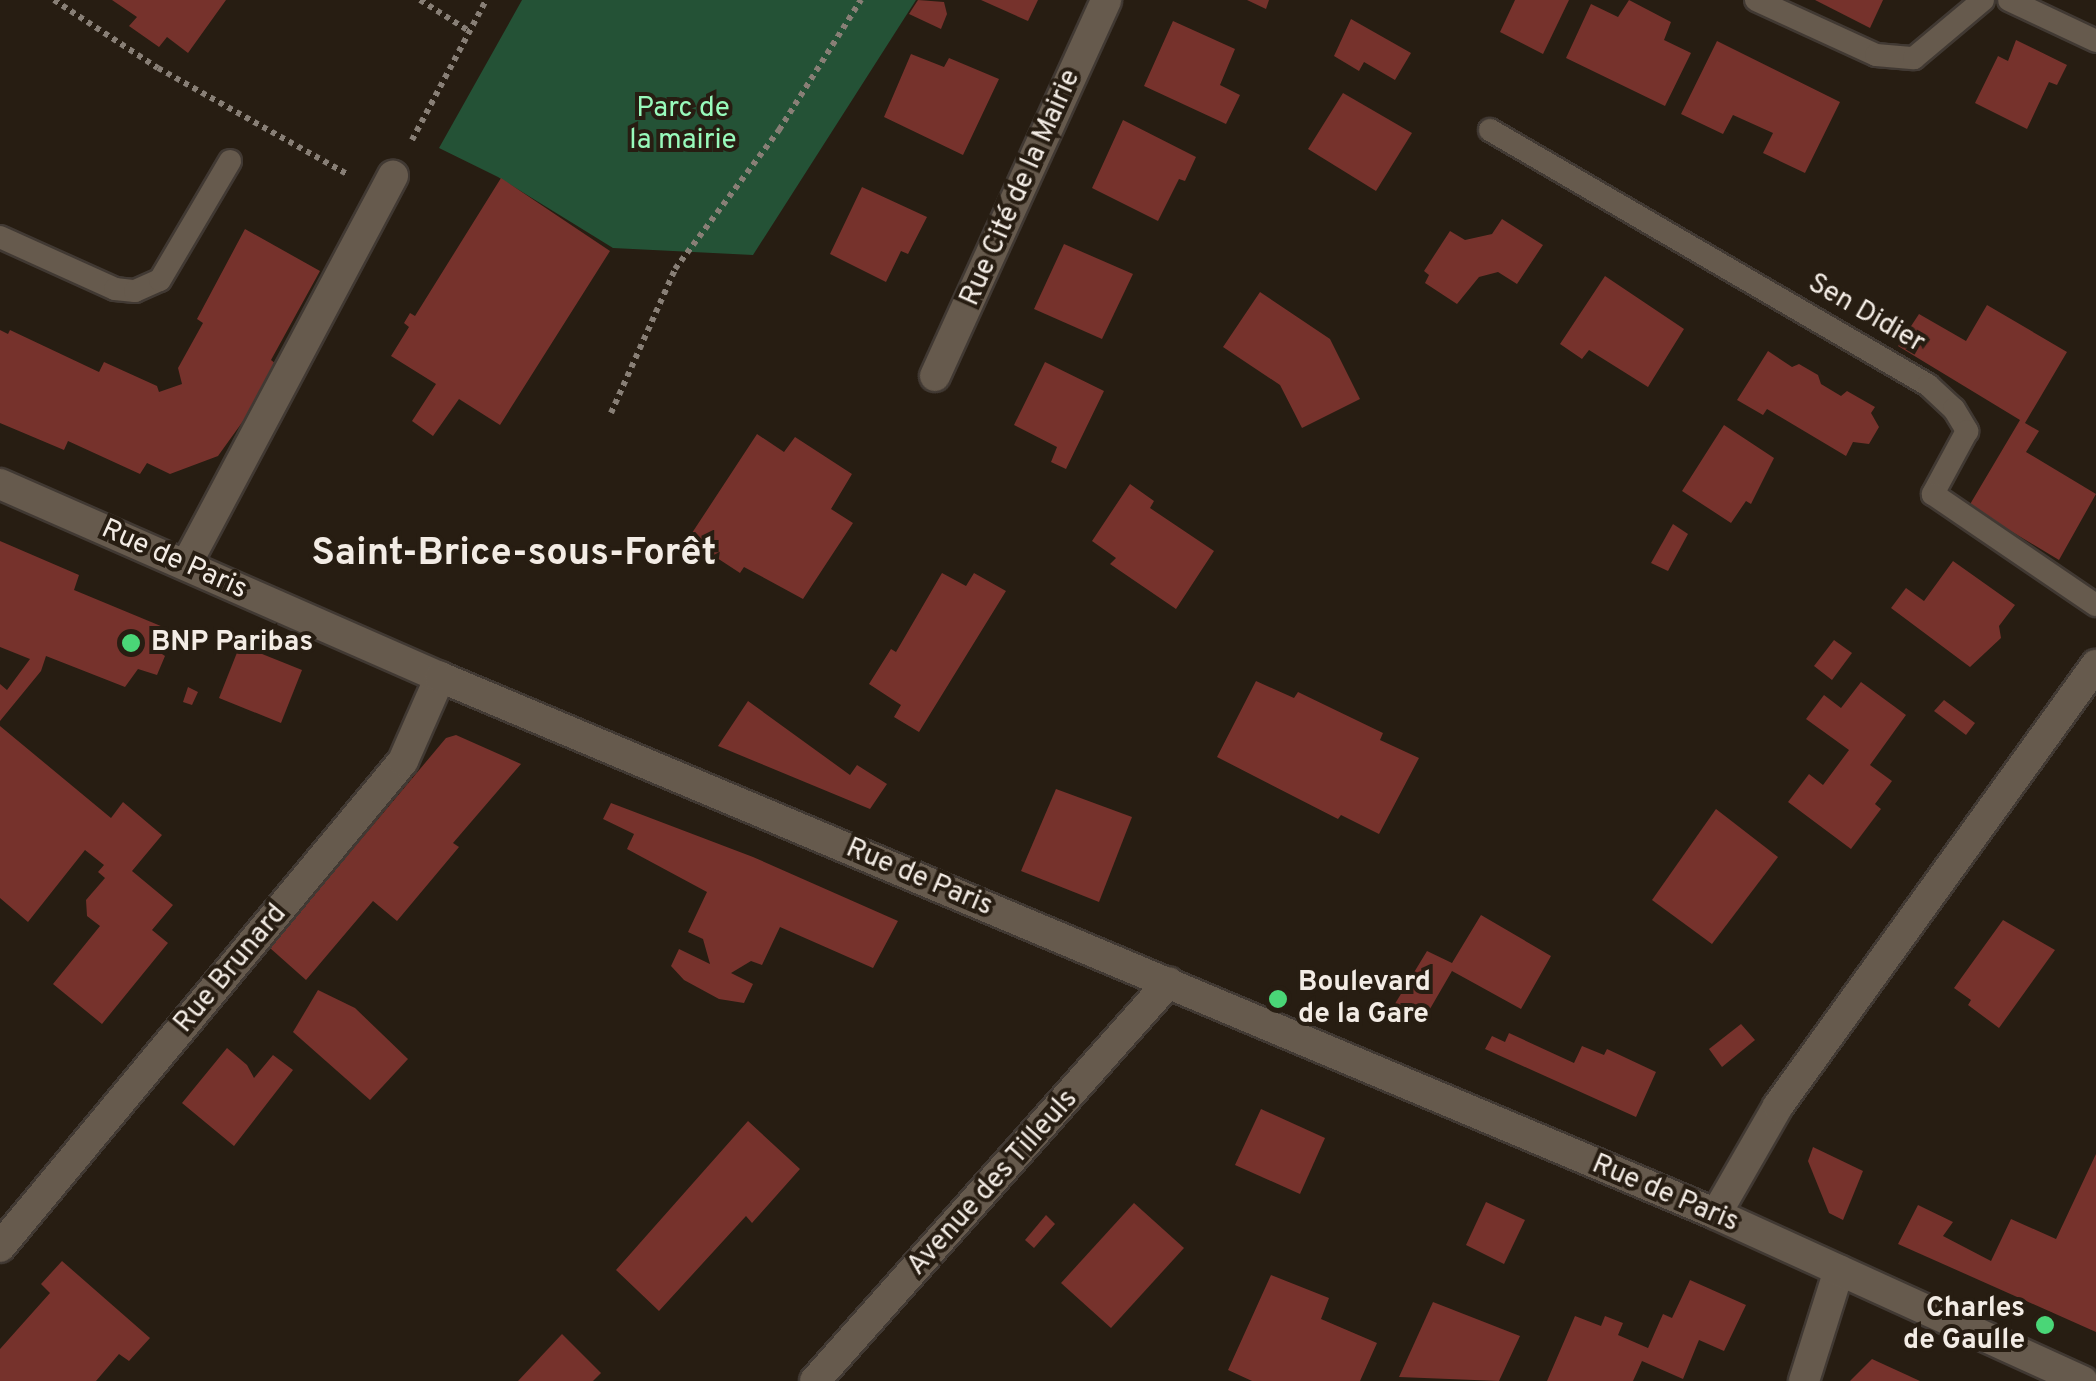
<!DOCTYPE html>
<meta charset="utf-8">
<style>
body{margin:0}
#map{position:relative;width:2096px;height:1381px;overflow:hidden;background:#271d12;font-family:Overpass,sans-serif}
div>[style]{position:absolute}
.green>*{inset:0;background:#245236}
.building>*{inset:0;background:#76322c}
.path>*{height:6px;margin-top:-3px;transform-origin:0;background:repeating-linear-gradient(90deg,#887f76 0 5px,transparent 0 10px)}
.roads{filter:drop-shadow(2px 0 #413933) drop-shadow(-2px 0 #413933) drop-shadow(0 2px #413933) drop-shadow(0 -2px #413933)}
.lane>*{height:22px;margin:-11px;padding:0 11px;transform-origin:11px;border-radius:11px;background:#665a4d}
.street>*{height:30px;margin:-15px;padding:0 15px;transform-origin:15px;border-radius:15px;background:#665a4d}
.secondary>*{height:30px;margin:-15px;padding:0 15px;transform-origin:15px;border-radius:15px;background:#665a4d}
.dots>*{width:28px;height:28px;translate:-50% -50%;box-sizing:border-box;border:5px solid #271d12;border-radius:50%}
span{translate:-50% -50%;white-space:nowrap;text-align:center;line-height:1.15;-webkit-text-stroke:8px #271d12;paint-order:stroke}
.park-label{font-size:28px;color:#98fabb}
.street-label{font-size:28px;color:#f3ece5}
.poi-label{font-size:28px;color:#f3ece5;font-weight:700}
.left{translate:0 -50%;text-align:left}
.right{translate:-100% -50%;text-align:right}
.district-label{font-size:38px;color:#f3ece5;font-weight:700}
</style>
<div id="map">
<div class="green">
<i style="clip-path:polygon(522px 0,916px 0,753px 255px,613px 248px,498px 177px,439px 148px)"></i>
</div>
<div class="building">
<i style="clip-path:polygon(112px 0,226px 0,188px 53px,167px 37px,159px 47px,129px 26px,137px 17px)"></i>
<i style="clip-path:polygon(918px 0,944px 2px,947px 14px,941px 29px,909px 14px)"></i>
<i style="clip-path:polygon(981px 0,1038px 0,1028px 21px)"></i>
<i style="clip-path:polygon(1247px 0,1269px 0,1266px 9px)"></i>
<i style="clip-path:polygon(1515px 0,1569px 0,1543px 54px,1500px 32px)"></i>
<i style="clip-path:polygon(1629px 0,1671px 22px,1664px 40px,1691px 53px,1665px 106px,1566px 58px,1591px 4px,1618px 17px)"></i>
<i style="clip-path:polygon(1815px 0,1883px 0,1870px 28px)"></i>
<i style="clip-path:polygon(1351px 19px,1411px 53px,1395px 80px,1364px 62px,1359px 71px,1334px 56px)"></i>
<i style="clip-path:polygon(1173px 21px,1235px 49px,1220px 85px,1240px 95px,1226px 124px,1144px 86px)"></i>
<i style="clip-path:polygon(2016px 40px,2067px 65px,2057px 85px,2049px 82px,2027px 129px,1975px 103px,1998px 56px,2008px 61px)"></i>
<i style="clip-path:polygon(1717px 41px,1840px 102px,1805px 173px,1763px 153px,1773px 133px,1733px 115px,1723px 134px,1681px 114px)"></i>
<i style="clip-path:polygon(911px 54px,944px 67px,949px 58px,999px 79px,963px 155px,884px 117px)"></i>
<i style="clip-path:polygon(1343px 93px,1412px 133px,1376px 191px,1308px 149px)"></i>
<i style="clip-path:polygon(1123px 120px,1196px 157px,1185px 181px,1179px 179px,1158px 221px,1092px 188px)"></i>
<i style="clip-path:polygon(501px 178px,610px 251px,500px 425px,459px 399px,433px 436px,412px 421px,436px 384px,391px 356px,409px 327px,404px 323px,410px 313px,415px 316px)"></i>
<i style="clip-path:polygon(862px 187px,927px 217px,908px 254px,901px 251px,886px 282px,830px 254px)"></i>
<i style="clip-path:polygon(1502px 219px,1543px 245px,1517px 284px,1498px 272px,1479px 277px,1457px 304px,1425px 283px,1429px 275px,1424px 271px,1450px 231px,1465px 240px,1492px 234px)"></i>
<i style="clip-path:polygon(245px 229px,320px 271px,271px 360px,276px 364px,251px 410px,218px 456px,170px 474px,147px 463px,140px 474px,68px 441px,64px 450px,0 423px,0 330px,8px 334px,10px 330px,99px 372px,104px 362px,157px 386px,159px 392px,182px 384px,178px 368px,203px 323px,197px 319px)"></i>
<i style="clip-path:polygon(1064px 244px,1133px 274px,1102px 339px,1034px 309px)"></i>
<i style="clip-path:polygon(1605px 276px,1684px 329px,1648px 387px,1589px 350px,1582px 359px,1560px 344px)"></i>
<i style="clip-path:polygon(1260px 292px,1330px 339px,1360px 399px,1302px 428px,1280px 385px,1223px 347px)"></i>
<i style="clip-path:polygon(1987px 305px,2067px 352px,2025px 423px,2039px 431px,2026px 452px,2096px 494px,2059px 560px,1969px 506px,2020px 420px,1898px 346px,1919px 314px,1966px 341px)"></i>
<i style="clip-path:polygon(1768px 351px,1792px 367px,1799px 364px,1818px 375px,1821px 384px,1841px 396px,1847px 391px,1875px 407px,1871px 413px,1879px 427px,1869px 444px,1853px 442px,1846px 456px,1767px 409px,1763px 415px,1737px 400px)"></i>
<i style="clip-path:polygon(1045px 362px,1104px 391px,1066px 469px,1051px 462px,1057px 447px,1014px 425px)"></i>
<i style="clip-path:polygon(1724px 425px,1774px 458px,1751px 504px,1746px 501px,1731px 523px,1682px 491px)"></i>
<i style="clip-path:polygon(757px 434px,784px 452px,795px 437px,852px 474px,831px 509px,853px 523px,803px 599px,744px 567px,740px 573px,711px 554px,714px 549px,692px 533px)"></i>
<i style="clip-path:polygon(1130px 484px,1154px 501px,1150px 508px,1214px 551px,1176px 609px,1110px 564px,1116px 558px,1092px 541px)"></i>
<i style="clip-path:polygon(1673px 524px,1688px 534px,1668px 571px,1651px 563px)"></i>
<i style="clip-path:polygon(0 541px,79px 575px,74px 590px,168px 629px,159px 652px,165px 656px,157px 675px,138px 669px,125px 687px,46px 656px,41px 671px,0 721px,0 684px,7px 690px,30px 659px,0 647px)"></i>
<i style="clip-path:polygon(1953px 561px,2015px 605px,1999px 626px,2001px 638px,1970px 667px,1891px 608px,1906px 588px,1924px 601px)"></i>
<i style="clip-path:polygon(942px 573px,966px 586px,974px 573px,1006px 591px,919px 732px,894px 717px,901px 705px,869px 684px,891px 649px,896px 652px)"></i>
<i style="clip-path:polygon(1834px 640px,1852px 653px,1832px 680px,1814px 666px)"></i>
<i style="clip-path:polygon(240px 645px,302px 670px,281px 723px,219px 698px)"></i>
<i style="clip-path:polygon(1256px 681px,1294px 698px,1298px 692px,1383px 733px,1380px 740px,1419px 758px,1379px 834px,1341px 815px,1338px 819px,1217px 757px)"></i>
<i style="clip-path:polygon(1861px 682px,1906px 715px,1870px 765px,1892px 781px,1875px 804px,1881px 809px,1851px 849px,1788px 802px,1809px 774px,1823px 785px,1849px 750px,1806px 719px,1824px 695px,1841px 708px)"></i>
<i style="clip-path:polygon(188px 687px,198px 692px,192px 705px,183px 702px)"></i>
<i style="clip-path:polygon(1944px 700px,1975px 723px,1966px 735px,1934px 711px)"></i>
<i style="clip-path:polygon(748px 701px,850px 775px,857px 765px,887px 784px,870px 809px,718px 746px)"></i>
<i style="clip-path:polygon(0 726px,111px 818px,123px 802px,162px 835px,132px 871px,173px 905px,152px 930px,168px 943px,102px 1024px,53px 984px,100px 926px,87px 916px,86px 900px,105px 878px,98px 872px,104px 865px,85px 850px,28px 922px,0 898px)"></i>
<i style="clip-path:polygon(456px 735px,521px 764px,453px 843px,459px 847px,397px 921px,373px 901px,306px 980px,270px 948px,446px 738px)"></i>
<i style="clip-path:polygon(1056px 789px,1132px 817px,1099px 902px,1021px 871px)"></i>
<i style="clip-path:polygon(611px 803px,753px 857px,898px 921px,873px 968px,780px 927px,762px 965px,751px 961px,731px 973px,753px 984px,744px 1003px,719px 999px,684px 980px,671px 966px,679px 949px,710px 964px,703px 939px,688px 932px,707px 892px,627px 849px,634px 834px,603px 819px)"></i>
<i style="clip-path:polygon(1716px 809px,1778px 857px,1712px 944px,1652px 900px)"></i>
<i style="clip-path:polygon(1481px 915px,1551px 956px,1521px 1009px,1452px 971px,1423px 1021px,1393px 1007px,1427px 951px,1452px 963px)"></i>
<i style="clip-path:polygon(2003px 920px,2055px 950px,1999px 1028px,1968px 1005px,1971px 1000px,1954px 988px)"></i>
<i style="clip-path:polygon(318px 990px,355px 1008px,408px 1059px,370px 1100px,293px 1032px)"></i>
<i style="clip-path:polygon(1741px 1024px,1755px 1040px,1722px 1067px,1709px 1049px)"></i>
<i style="clip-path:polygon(1509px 1033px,1574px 1063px,1582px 1046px,1604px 1055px,1607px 1049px,1656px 1072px,1636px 1117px,1485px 1049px,1492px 1036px,1505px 1042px)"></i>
<i style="clip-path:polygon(227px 1048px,247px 1065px,254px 1078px,273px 1055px,293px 1070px,234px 1146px,182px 1103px)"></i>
<i style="clip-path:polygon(1261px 1109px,1325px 1138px,1300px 1194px,1235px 1165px)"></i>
<i style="clip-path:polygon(748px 1121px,800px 1169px,752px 1223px,746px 1216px,659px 1311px,616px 1270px)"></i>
<i style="clip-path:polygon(1813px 1147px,1863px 1171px,1843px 1220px,1829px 1213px,1808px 1161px)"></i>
<i style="clip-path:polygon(2096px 1154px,2096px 1332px,1898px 1244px,1918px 1205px,1953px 1222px,1943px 1236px,1991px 1261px,2011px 1219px,2056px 1239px)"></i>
<i style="clip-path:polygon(1486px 1202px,1525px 1220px,1504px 1264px,1466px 1245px)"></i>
<i style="clip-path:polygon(1134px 1203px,1184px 1248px,1111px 1328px,1061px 1283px)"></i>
<i style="clip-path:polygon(1046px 1215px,1055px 1224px,1034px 1248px,1025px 1240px)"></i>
<i style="clip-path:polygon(62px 1261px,150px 1338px,129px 1361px,119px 1354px,96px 1381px,0 1381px,0 1349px,50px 1293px,41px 1284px)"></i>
<i style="clip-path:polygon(1271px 1275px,1329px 1298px,1321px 1319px,1377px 1343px,1360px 1381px,1252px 1381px,1228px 1370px)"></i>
<i style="clip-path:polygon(1690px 1280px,1746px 1305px,1724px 1351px,1699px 1340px,1683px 1379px,1642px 1361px,1633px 1381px,1547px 1381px,1575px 1316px,1601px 1326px,1605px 1316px,1623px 1323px,1618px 1335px,1648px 1348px,1663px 1314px,1672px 1318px)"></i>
<i style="clip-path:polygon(1433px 1302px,1520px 1336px,1499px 1381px,1399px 1377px)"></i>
<i style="clip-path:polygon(562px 1334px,601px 1373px,593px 1381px,518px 1381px)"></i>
<i style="clip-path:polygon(1872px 1359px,1920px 1381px,1850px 1381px)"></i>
</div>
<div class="path">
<i style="left:54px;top:0;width:124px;rotate:33.2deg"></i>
<i style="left:158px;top:68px;width:217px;rotate:29.3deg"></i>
<i style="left:420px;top:0;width:58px;rotate:32.3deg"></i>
<i style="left:412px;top:140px;width:158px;rotate:-62.1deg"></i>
<i style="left:611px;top:413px;width:158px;rotate:-66deg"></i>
<i style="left:675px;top:269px;width:174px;rotate:-53.2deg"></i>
<i style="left:779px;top:130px;width:154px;rotate:-57.8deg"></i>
</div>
<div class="roads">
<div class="lane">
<i style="left:1756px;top:0;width:132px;rotate:24.6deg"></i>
<i style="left:1876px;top:55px;width:38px;rotate:5deg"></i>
<i style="left:1914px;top:58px;width:90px;rotate:-40deg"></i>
<i style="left:2009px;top:0;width:96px;rotate:25.2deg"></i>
<i style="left:1490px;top:130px;width:507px;rotate:30.21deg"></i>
<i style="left:1928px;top:385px;width:35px;rotate:43deg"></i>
<i style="left:1954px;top:409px;width:26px;rotate:59deg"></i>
<i style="left:1967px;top:431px;width:72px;rotate:118.4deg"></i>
<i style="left:1933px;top:494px;width:197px;rotate:34.3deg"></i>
<i style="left:0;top:237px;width:126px;rotate:24.3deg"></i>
<i style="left:115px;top:289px;width:20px;rotate:6deg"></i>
<i style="left:135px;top:291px;width:27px;rotate:-24deg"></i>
<i style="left:160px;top:280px;width:138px;rotate:-59.5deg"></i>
</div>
<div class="street">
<i style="left:935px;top:376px;width:413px;rotate:-65.5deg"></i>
<i style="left:186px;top:565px;width:441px;rotate:-62deg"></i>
<i style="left:1716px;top:1214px;width:125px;rotate:-60.1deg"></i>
<i style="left:1778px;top:1106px;width:544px;rotate:-54.21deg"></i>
<i style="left:0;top:1247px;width:631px;rotate:-50.33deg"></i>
<i style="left:403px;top:761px;width:92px;rotate:-66.2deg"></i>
<i style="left:815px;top:1381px;width:533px;rotate:-48.42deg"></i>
<i style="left:1804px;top:1381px;width:116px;rotate:-72.5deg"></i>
</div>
<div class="secondary">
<i style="left:0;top:484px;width:480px;rotate:23.7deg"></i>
<i style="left:440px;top:677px;width:1384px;rotate:22.82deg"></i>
<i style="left:1716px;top:1214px;width:403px;rotate:24.5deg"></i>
</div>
</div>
<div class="dots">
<i style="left:131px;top:643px;background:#4ad677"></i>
<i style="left:1278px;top:999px;background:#4ad677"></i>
<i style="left:2045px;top:1325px;background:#4ad677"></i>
</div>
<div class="park-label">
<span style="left:683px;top:125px">Parc de<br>la mairie</span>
</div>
<div class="street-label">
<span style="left:1021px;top:188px;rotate:-66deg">Rue Cité de la Mairie</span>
<span style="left:1866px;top:314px;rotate:30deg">Sen Didier</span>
<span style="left:174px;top:560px;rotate:24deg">Rue de Paris</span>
<span style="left:919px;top:878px;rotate:23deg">Rue de Paris</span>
<span style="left:231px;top:969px;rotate:-50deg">Rue Brunard</span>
<span style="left:993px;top:1183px;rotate:-48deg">Avenue des Tilleuls</span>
<span style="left:1665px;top:1194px;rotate:23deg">Rue de Paris</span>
</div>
<div class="poi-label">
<span class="left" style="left:151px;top:643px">BNP Paribas</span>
<span class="left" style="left:1298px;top:999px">Boulevard<br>de la Gare</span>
<span class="right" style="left:2025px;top:1325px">Charles<br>de Gaulle</span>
</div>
<div class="district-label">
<span style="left:514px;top:555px">Saint-Brice-sous-Forêt</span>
</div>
</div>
